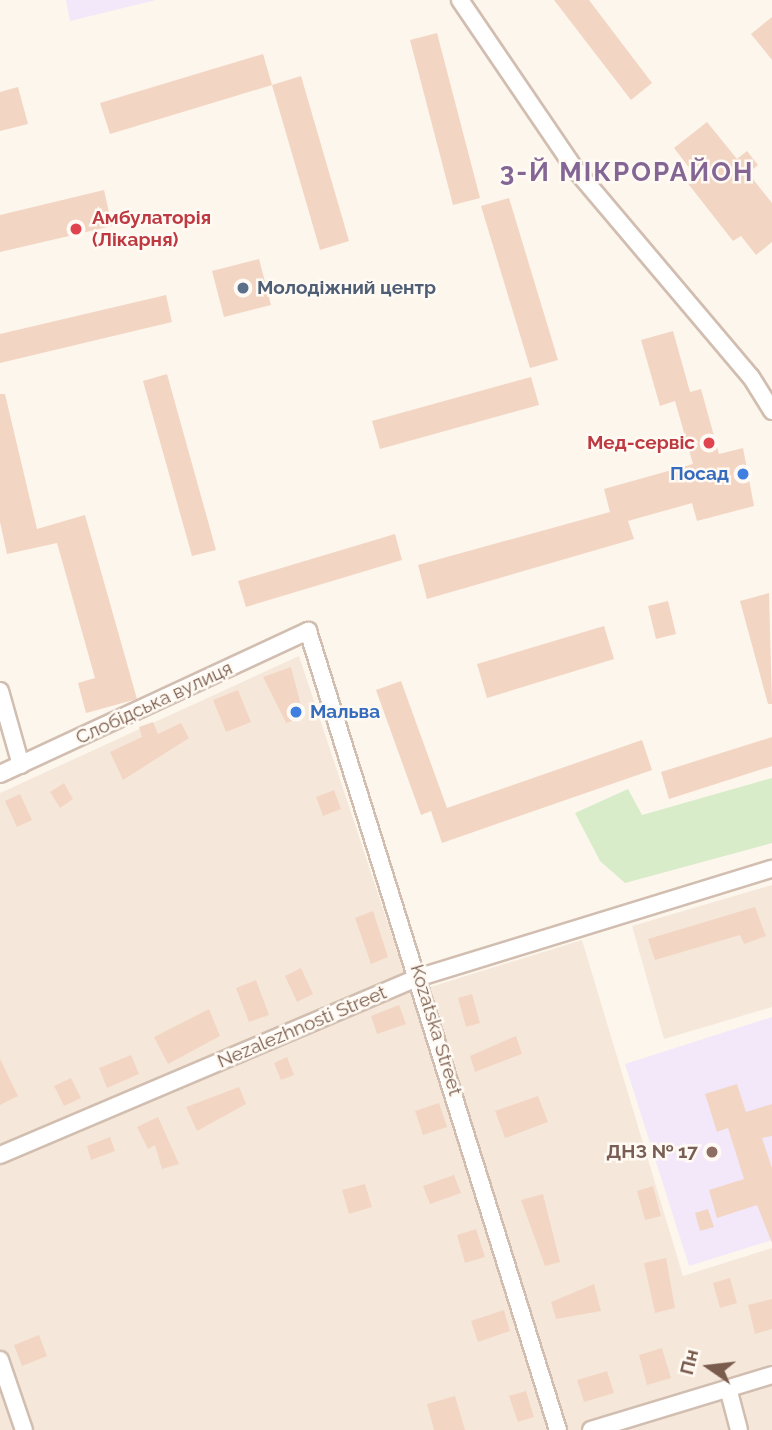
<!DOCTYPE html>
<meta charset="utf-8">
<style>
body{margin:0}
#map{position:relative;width:772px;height:1430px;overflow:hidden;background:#fdf6ec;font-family:Raleway,sans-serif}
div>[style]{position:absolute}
.residential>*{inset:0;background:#f5e8da}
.education>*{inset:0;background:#f3e8fa}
.green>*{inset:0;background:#d8ecc9}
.building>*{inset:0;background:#f3d5c3}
.roads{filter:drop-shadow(2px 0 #d1beb0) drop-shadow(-2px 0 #d1beb0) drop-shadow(0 2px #d1beb0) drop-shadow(0 -2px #d1beb0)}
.minor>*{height:16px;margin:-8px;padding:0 8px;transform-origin:8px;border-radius:8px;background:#fff}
.dots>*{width:19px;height:19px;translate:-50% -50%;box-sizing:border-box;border:4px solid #fffaf3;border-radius:50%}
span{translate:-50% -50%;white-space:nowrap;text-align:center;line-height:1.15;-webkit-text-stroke:5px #fffaf3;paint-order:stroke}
.health-label{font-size:19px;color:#be3a42;font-weight:700}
.left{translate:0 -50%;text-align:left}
.right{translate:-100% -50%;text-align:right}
.service-label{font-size:19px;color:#4e5e75;font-weight:700}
.shop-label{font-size:19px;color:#366cbe;font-weight:700}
.street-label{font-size:19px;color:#7a5c4d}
.education-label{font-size:19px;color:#785e54;font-weight:700}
.district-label{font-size:26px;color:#846695;font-weight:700;letter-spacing:2px}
.north{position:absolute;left:674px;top:1332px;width:70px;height:70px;-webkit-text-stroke:5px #fffaf3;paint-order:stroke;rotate:284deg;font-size:19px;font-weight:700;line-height:28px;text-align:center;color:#7a5c4d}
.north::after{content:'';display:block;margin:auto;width:24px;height:32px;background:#7a5c4d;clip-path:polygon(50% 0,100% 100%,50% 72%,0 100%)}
</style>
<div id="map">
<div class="residential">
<i style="clip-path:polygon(299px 656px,411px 993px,582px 940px,683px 1276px,772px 1248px,772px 1430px,0 1430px,0 793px)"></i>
<i style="clip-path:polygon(772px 885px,772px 1007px,664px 1039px,632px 926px)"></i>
</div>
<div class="education">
<i style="clip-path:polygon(66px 0,156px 0,70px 21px)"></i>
<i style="clip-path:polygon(772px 1017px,772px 1240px,689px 1266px,625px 1064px)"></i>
</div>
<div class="green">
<i style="clip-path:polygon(772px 778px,772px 843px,625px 883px,600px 861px,575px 813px,628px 789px,642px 815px)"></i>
</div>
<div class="building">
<i style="clip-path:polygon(554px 0,589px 0,652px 83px,631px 100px)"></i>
<i style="clip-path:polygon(772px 17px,772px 60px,751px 34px)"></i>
<i style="clip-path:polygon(437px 33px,480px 198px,453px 205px,410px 40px)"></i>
<i style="clip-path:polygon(263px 54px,272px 85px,110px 134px,100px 103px)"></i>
<i style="clip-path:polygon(301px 76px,349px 241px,320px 250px,272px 85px)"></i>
<i style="clip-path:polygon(18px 87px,28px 124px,0 131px,0 92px)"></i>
<i style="clip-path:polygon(707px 122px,737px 159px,747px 151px,758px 165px,748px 173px,772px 203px,772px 242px,756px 255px,741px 236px,733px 241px,686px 181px,694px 174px,674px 148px)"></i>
<i style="clip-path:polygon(104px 190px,112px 226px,0 252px,0 215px)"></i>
<i style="clip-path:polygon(509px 198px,558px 360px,530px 368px,481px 206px)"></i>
<i style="clip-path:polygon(259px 259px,271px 305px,224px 317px,212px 271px)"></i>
<i style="clip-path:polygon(166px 295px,172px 322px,0 363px,0 334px)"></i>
<i style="clip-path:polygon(673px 331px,690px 392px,701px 389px,719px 454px,743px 448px,754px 506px,697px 521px,692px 503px,628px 521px,634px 539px,427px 599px,418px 565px,610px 512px,604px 489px,693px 464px,675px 401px,660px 406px,641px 340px)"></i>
<i style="clip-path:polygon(167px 374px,216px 550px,192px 556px,143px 381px)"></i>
<i style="clip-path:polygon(531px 377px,539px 405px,380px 449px,372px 421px)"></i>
<i style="clip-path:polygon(0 394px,5px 394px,37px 529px,85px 515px,137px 699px,86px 713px,78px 683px,95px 678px,57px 543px,7px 554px,0 522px)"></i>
<i style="clip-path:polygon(395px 534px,402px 560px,246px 607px,238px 581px)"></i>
<i style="clip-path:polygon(769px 593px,772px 704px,768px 704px,740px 601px)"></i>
<i style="clip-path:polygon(668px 601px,676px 634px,656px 639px,648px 606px)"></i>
<i style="clip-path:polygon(604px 626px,614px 659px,487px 698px,477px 664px)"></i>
<i style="clip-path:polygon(291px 667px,304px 717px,286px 723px,263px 677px)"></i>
<i style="clip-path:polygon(401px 681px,447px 808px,642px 740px,652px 770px,442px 843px,431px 811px,421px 815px,376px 690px)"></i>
<i style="clip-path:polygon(238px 690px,251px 722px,226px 732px,213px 700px)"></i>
<i style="clip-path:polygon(153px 722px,158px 734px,181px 723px,189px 738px,123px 780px,110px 752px,142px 737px,139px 727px)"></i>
<i style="clip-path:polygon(772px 737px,772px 766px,669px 799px,661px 772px)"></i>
<i style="clip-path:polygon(64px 783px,73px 799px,60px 808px,50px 792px)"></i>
<i style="clip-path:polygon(334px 790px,341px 809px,323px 816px,316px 797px)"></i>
<i style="clip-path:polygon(20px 794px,32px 820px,17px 827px,5px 801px)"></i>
<i style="clip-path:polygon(755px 907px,766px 936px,744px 944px,740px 935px,655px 960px,648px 939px)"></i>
<i style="clip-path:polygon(373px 911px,388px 957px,371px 964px,355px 918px)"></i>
<i style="clip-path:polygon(301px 968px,313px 994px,297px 1002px,285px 976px)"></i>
<i style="clip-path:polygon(256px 980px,269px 1015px,249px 1022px,236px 988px)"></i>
<i style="clip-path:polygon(472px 994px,480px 1023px,466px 1027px,458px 998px)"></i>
<i style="clip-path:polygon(399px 1005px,406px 1024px,377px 1034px,371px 1016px)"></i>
<i style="clip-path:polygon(209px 1009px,220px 1036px,168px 1064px,154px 1037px)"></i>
<i style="clip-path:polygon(516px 1036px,522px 1054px,475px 1072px,470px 1056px)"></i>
<i style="clip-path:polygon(131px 1055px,139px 1074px,107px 1088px,99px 1068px)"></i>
<i style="clip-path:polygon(287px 1057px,294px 1075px,281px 1080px,274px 1063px)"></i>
<i style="clip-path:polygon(0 1059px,18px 1096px,0 1105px)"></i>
<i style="clip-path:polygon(71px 1078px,81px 1098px,64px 1106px,54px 1086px)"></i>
<i style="clip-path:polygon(737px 1084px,746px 1112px,772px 1104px,772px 1136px,762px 1138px,772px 1168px,772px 1243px,757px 1205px,717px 1218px,709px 1190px,744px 1179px,728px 1128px,717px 1132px,705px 1094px)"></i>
<i style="clip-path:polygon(239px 1087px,246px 1104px,197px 1131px,186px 1107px)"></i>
<i style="clip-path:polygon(538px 1096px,548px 1122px,505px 1138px,495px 1111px)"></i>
<i style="clip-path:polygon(439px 1103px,447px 1127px,423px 1135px,415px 1111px)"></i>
<i style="clip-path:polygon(158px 1117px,179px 1164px,162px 1169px,155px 1145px,148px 1149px,137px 1127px)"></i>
<i style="clip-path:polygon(110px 1137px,115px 1151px,91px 1160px,87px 1146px)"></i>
<i style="clip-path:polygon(454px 1175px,461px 1193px,430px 1204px,423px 1186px)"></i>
<i style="clip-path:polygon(365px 1184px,372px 1207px,349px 1214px,342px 1190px)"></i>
<i style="clip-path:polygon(653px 1186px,661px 1216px,645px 1220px,637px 1191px)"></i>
<i style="clip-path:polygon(543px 1194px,560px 1262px,545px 1266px,521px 1200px)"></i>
<i style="clip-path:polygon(708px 1209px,714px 1227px,700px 1231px,695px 1213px)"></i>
<i style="clip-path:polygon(476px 1229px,485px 1257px,465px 1263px,457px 1235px)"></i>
<i style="clip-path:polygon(666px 1258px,675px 1308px,655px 1313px,644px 1263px)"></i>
<i style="clip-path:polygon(730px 1278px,737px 1303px,720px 1308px,713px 1283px)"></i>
<i style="clip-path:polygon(594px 1284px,601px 1311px,556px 1319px,551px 1302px)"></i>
<i style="clip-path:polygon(772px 1299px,772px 1329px,755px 1334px,748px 1305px)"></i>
<i style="clip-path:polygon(504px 1310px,510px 1331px,478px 1342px,471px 1321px)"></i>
<i style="clip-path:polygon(39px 1335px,47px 1356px,22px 1366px,14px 1345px)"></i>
<i style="clip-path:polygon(662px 1348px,671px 1378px,647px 1385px,639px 1355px)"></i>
<i style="clip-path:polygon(607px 1371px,614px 1393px,584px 1402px,577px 1380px)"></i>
<i style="clip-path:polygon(526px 1391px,534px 1417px,518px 1422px,509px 1396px)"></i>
<i style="clip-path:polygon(455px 1396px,465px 1430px,434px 1430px,427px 1404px)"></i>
</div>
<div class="roads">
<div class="minor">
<i style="left:460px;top:0;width:204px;rotate:55.8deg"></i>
<i style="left:575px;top:169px;width:272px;rotate:49.8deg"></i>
<i style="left:751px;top:377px;width:40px;rotate:58deg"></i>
<i style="left:0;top:691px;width:77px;rotate:74.2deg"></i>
<i style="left:0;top:774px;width:340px;rotate:-24.9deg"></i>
<i style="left:308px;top:631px;width:837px;rotate:72.63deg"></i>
<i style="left:0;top:1155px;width:456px;rotate:-23deg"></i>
<i style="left:420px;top:977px;width:368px;rotate:-17.1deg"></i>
<i style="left:0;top:1360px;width:74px;rotate:71.1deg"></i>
<i style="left:728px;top:1388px;width:43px;rotate:75.3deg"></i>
<i style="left:591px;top:1430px;width:189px;rotate:-16.9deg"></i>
</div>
</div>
<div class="dots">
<i style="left:76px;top:229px;background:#e0444e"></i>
<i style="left:243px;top:288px;background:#5c6f8a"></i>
<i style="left:709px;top:443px;background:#e0444e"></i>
<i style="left:743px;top:474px;background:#3f7fe0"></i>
<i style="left:296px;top:712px;background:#3f7fe0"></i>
<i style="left:712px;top:1152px;background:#8d6e63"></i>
</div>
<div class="health-label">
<span class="left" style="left:92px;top:229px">Амбулаторія<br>(Лікарня)</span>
<span class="right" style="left:695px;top:443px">Мед-сервіс</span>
</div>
<div class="service-label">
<span class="left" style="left:257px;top:288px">Молодіжний центр</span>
</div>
<div class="shop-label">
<span class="right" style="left:729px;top:474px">Посад</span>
<span class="left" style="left:310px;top:712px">Мальва</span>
</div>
<div class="street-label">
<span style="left:154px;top:703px;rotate:-25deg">Слобідська вулиця</span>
<span style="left:302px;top:1027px;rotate:-23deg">Nezalezhnosti Street</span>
<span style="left:436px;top:1030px;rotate:73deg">Kozatska Street</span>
</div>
<div class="education-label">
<span class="right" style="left:698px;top:1152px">ДНЗ № 17</span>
</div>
<div class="district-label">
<span style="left:627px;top:173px">3-Й МІКРОРАЙОН</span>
</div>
<div class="north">Пн</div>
</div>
